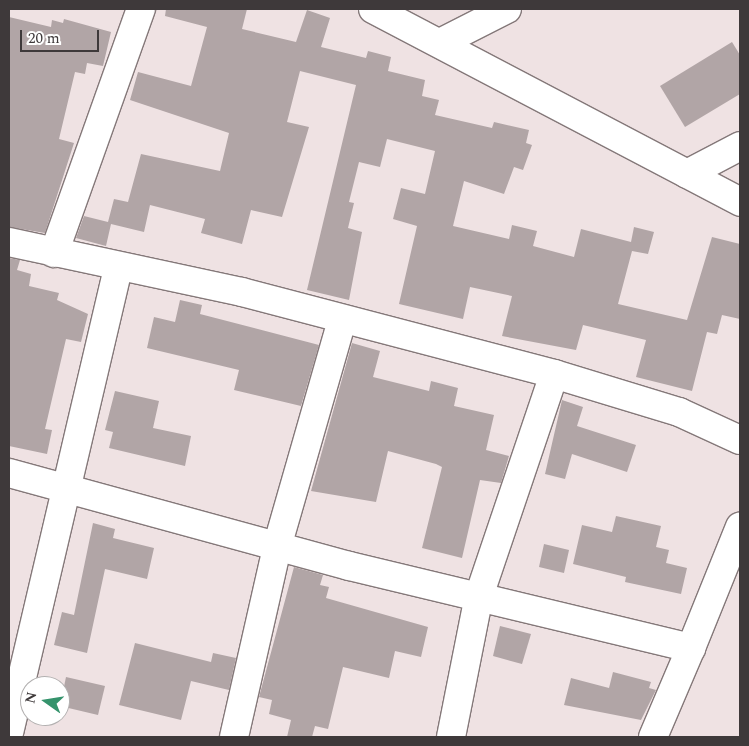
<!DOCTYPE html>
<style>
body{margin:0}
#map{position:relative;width:749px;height:746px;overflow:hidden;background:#efe2e3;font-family:Spectral,serif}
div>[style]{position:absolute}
.building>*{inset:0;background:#b1a5a6}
.roads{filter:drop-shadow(1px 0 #847879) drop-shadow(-1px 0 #847879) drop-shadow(0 1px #847879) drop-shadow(0 -1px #847879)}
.minor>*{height:28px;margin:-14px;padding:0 14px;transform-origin:14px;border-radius:14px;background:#fff}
span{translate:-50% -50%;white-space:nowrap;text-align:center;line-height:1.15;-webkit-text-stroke:4px #fff;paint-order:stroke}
.frame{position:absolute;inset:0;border:10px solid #3e393a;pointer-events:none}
.north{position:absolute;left:20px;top:676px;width:50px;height:50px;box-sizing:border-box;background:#fff;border:1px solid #b2b0b0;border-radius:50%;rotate:283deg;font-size:14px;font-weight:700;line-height:20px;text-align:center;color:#3e393a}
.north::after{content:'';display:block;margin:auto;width:18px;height:22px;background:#35936c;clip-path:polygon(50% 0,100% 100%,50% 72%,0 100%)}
.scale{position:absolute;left:20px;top:30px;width:79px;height:22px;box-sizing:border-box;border:2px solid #3e393a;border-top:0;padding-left:6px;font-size:15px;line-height:18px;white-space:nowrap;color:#3e393a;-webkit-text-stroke:4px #fff;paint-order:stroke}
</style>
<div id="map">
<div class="building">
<i style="clip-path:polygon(166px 9px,247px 9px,242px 29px,296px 42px,307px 10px,330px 18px,321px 47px,366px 58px,368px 51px,391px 57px,388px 71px,425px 80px,422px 96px,439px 100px,435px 115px,492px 128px,494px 122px,529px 130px,526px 143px,532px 145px,523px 170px,514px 167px,504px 194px,464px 181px,453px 226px,509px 239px,512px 225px,537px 231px,533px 246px,574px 257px,581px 229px,631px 242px,634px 227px,654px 232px,648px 254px,632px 251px,618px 304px,687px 320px,712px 237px,740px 244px,740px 319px,722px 315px,717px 334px,707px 332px,692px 391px,636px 377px,646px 340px,583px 325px,576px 350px,502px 336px,512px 296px,470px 287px,463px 319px,399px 304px,417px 226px,393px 219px,401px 188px,425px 194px,435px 151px,387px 139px,380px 167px,359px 162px,349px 202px,354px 203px,348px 228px,362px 232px,349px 300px,307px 290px,356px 85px,300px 71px,287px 122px,309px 127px,282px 217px,251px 210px,242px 244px,201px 233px,205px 219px,150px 205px,144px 232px,111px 224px,106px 246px,76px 238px,84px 216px,108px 222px,114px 199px,128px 202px,141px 154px,220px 171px,229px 133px,130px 100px,138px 72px,191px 86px,207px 27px,165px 16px)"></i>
<i style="clip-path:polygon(9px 17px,51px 27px,52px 20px,63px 23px,64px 19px,111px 32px,103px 66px,87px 63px,85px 74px,75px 72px,59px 139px,74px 143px,45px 233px,9px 227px)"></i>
<i style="clip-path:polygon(732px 42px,740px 55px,740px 94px,685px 127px,660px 86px)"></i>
<i style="clip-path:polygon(9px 258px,20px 260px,17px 270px,31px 274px,29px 286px,59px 293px,57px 300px,88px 314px,81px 342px,66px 339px,45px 429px,52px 430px,47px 454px,9px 446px)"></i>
<i style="clip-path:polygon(180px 300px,202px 305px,200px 314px,319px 345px,301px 406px,234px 390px,239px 370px,147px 348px,154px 317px,175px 322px)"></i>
<i style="clip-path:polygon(352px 343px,380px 351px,373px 377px,429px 391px,431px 381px,458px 388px,454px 406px,494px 415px,486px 450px,509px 456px,501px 483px,480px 480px,462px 558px,422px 548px,442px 467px,436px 464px,388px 451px,376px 502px,311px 491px)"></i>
<i style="clip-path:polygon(115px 391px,159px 401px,153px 428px,191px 436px,185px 466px,109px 448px,113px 432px,105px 430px)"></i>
<i style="clip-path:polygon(562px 400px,583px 407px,577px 426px,636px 445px,627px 472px,572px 454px,565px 479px,545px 474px)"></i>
<i style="clip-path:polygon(616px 516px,661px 526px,656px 547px,669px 550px,666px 563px,687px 568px,681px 594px,625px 582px,626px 577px,573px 564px,582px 525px,612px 532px)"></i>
<i style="clip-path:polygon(93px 523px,115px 529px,113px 538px,154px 548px,147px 579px,105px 569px,87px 653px,54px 645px,62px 612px,74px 615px)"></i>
<i style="clip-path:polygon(544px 544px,569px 550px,564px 573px,539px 567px)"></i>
<i style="clip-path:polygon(294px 567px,323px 575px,320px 585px,329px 587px,326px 598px,428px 627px,421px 657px,395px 651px,389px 678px,343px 667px,328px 729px,315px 726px,312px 737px,287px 737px,291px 720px,269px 714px,272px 700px,259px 697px)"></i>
<i style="clip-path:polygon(500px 626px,531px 634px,522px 664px,493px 656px)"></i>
<i style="clip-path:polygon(135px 643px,211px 662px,213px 653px,236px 658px,229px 690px,191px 681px,181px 720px,119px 705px)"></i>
<i style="clip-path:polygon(613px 672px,651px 682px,649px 688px,656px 690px,641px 720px,564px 705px,571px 678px,609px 688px)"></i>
<i style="clip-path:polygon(66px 677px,105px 686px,98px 715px,60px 706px)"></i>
</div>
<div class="roads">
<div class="minor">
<i style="left:373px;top:9px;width:415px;rotate:27.7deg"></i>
<i style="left:440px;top:43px;width:75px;rotate:-26.9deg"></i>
<i style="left:687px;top:174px;width:60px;rotate:-27.8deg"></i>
<i style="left:9px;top:242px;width:238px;rotate:12.1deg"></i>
<i style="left:242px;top:292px;width:323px;rotate:14.7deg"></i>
<i style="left:554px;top:374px;width:131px;rotate:16.9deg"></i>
<i style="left:679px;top:412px;width:67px;rotate:24.7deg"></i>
<i style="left:54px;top:253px;width:259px;rotate:-70.4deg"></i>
<i style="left:9px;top:473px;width:352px;rotate:15.3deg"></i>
<i style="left:349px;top:566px;width:352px;rotate:13.5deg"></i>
<i style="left:691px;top:648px;width:131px;rotate:-68deg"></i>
<i style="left:9px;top:733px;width:479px;rotate:-76.8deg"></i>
<i style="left:234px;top:737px;width:195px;rotate:-77.2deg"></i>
<i style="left:277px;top:547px;width:235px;rotate:-74deg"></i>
<i style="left:451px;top:737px;width:144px;rotate:-78.8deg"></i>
<i style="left:479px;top:596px;width:234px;rotate:-71.3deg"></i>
<i style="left:653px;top:737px;width:97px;rotate:-66.9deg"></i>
</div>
</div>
<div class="frame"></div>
<div class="north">N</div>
<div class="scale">20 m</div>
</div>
